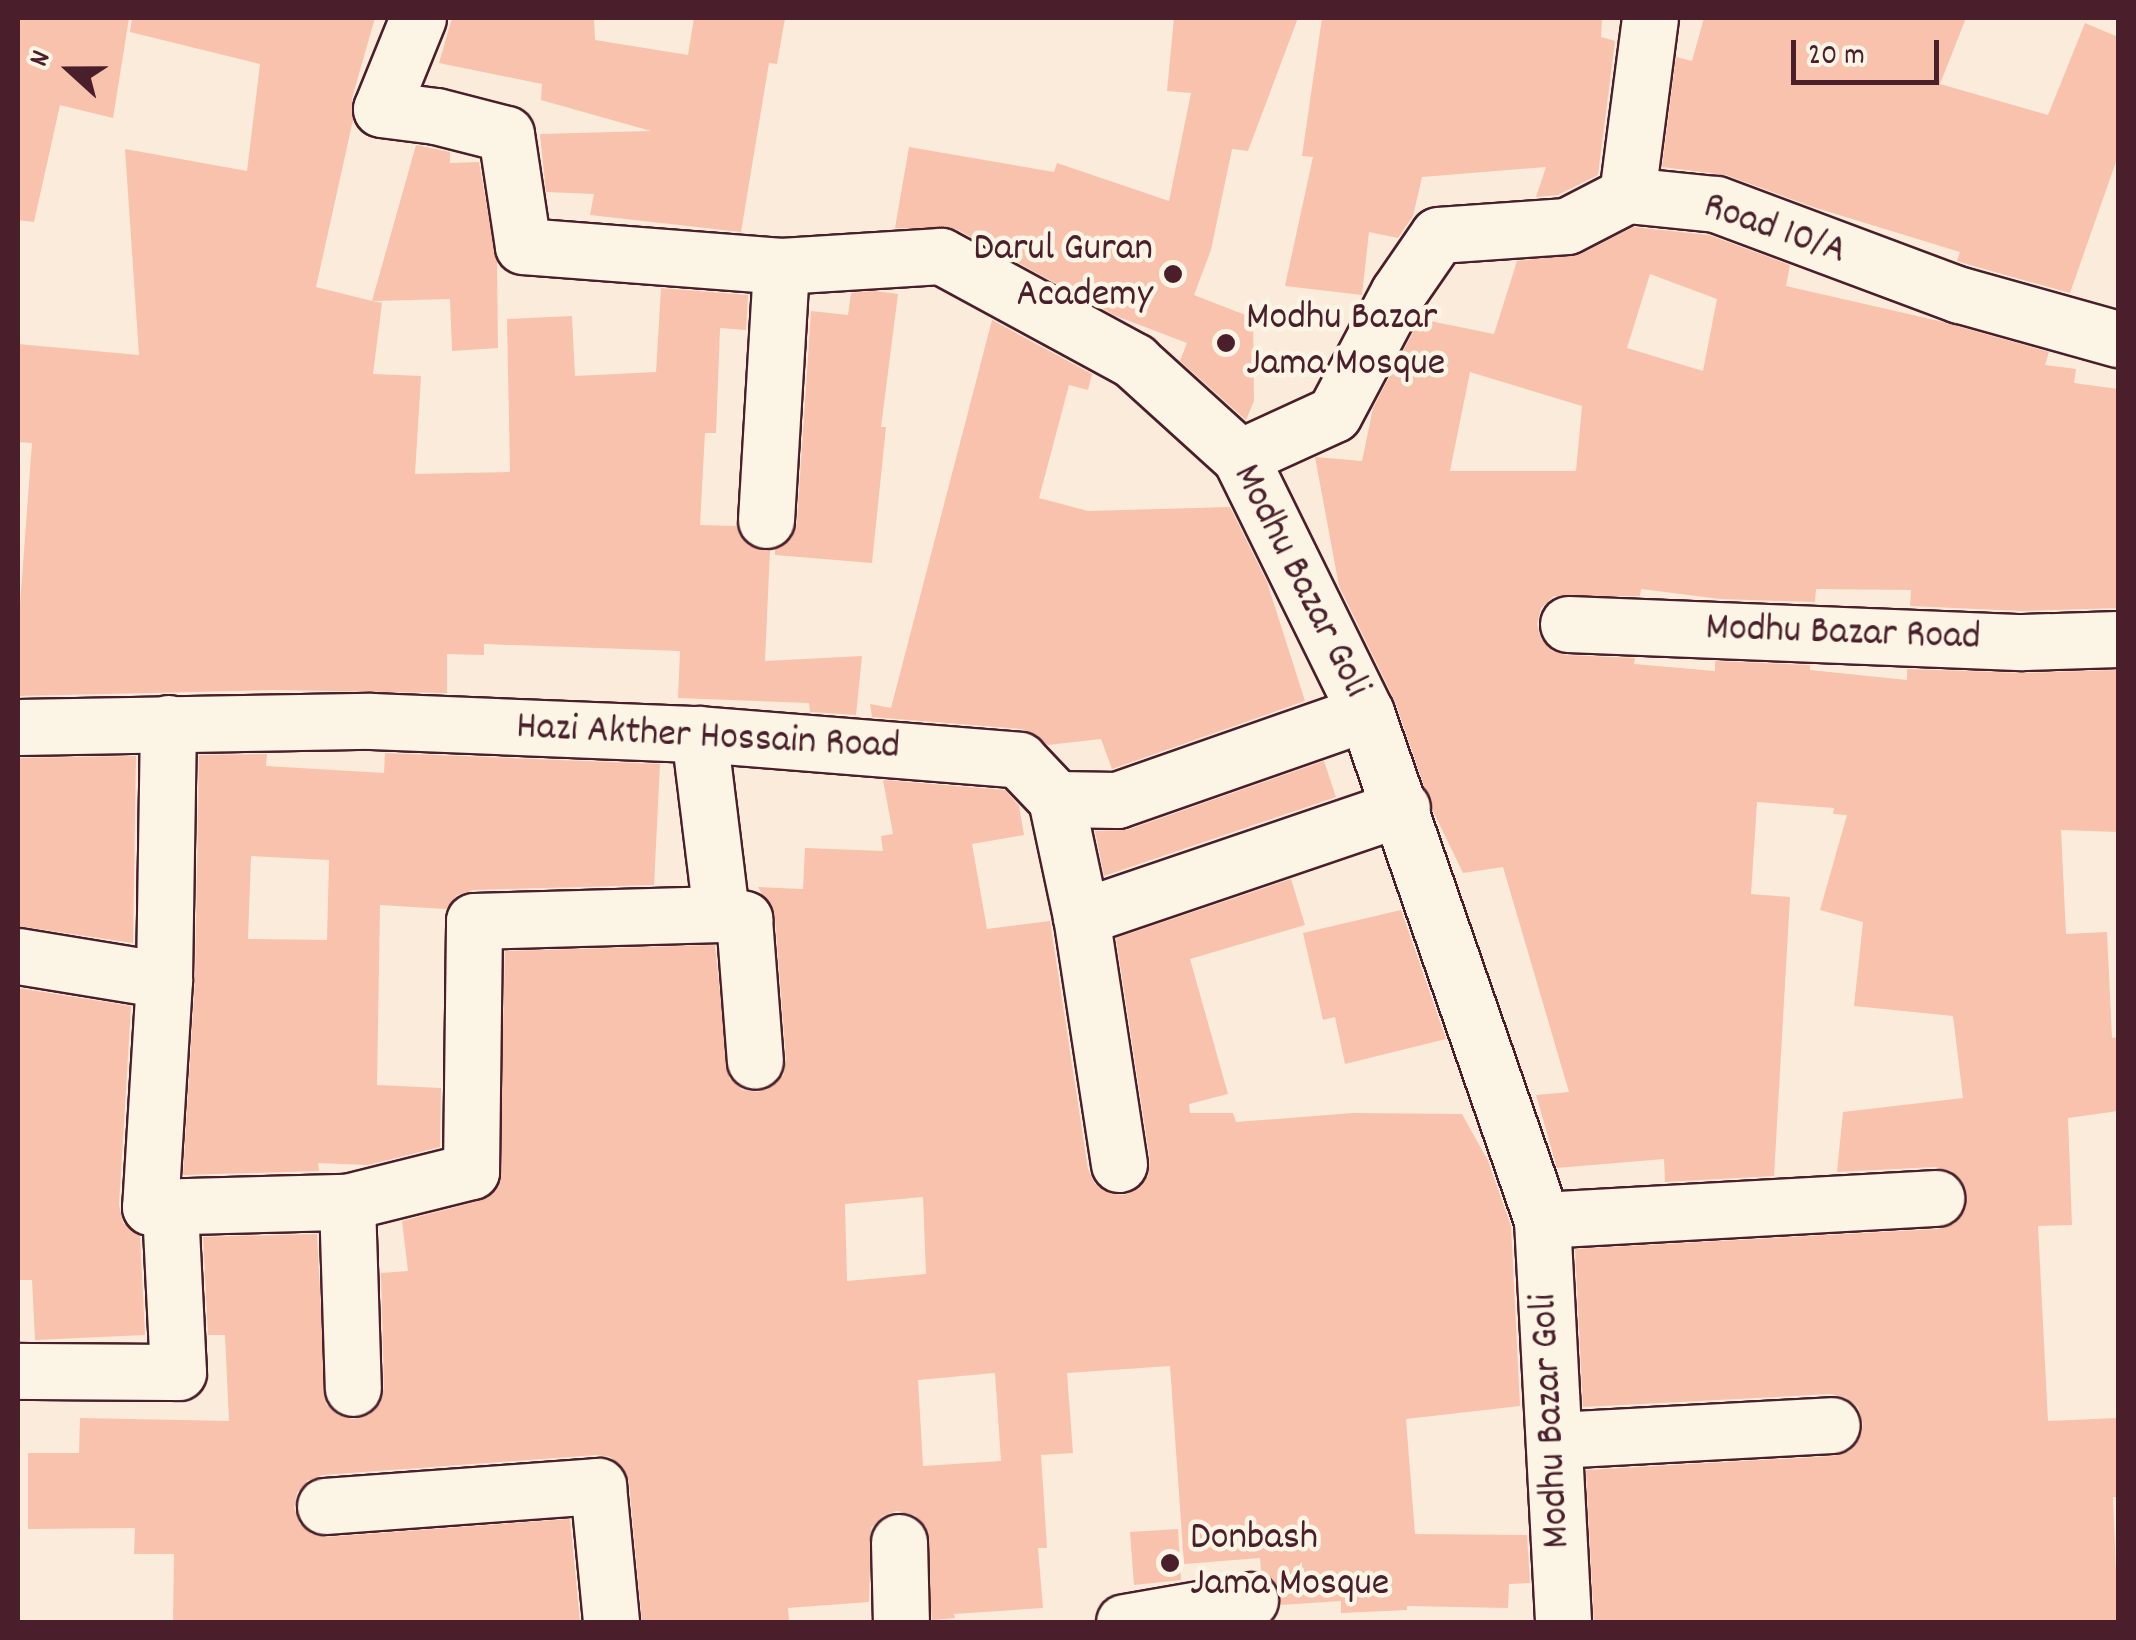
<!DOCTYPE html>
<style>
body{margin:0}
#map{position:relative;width:2136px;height:1640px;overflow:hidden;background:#fbebda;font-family:Dekko,sans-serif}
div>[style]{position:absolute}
.building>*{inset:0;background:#f9c2ad}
.roads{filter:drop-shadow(2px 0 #4a1f2b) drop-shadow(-2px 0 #4a1f2b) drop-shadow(0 2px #4a1f2b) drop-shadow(0 -2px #4a1f2b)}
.minor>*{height:55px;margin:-27.5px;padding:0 27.5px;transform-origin:27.5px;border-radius:27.5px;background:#fcf5e5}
.dots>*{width:28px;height:28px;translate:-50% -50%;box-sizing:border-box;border:5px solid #fcf5e5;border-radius:50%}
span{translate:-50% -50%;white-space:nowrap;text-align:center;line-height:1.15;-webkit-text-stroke:9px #fcf5e5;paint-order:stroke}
.street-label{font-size:40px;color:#4a1f2b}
.poi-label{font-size:40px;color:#4a1f2b}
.right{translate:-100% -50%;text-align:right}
.left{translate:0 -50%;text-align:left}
.frame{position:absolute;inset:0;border:20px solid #4a1f2b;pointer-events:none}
.north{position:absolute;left:20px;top:20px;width:100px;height:100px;-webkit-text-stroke:8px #fcf5e5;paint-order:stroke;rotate:291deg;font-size:28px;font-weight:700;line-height:40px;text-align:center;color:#4a1f2b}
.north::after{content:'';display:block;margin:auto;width:35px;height:45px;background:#4a1f2b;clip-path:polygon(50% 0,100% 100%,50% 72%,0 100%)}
.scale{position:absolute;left:1791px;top:40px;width:148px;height:45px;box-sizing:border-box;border:5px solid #4a1f2b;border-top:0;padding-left:12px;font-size:30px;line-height:35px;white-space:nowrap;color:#4a1f2b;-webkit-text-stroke:8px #fcf5e5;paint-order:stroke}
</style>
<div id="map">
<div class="building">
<i style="clip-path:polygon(18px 18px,129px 18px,113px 118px,60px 105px,34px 222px,18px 220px)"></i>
<i style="clip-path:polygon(132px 18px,375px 18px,352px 98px,353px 120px,316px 287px,372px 301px,416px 145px,450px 152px,450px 163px,479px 162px,497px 263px,498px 348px,452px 351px,450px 299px,372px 301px,382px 303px,373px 374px,421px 376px,415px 474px,510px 472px,507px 319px,572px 316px,575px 376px,656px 372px,661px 288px,748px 295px,746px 330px,720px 328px,716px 433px,705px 433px,700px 525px,736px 526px,748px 545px,770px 550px,765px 661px,862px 656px,856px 715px,810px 712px,809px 703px,678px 698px,680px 651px,484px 644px,484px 655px,447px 654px,447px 693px,272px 690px,18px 696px,18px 632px,32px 443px,18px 442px,18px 344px,139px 355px,125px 149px,247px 171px,260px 64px,130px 32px)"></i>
<i style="clip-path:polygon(452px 18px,594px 18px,595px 40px,688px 55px,694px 18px,785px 18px,777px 64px,769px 63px,741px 232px,590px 215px,594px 194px,546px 192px,540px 134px,651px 131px,541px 100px,542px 84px,439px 63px)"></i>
<i style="clip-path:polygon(1174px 18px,1298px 18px,1248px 151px,1232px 149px,1211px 250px,1194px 295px,1253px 318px,1254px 401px,1246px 420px,1180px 361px,1187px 343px,1116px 316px,956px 229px,895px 228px,909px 147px,1054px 172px,1057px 163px,1169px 201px,1191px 93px,1167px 91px)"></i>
<i style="clip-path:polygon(1322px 18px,1602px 18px,1601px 37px,1615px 41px,1598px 175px,1558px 195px,1536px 197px,1546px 167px,1422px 177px,1413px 216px,1398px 238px,1369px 232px,1362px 295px,1285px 286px,1313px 157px,1302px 156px)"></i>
<i style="clip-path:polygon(1704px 18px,1966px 18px,1940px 84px,2048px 115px,2085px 23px,2118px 37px,2118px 156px,2070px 293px,1970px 265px,1957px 261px,1960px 252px,1813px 207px,1726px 175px,1662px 167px,1676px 57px,1692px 61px)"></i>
<i style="clip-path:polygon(evenodd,1633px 227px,1709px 235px,1790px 265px,1786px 286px,1939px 321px,2049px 352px,2045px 365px,2076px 369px,2074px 383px,2118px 389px,2118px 608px,2023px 611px,1910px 606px,1911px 590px,1816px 589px,1815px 602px,1720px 599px,1641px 589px,1640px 596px,1554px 596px,1541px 608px,1537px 624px,1541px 639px,1552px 651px,1566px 655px,1635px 658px,1634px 664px,1715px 671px,1715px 661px,1810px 665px,1810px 670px,1907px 680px,1907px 669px,2022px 673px,2118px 670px,2118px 832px,2061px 830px,2066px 934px,2107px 932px,2112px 1038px,2118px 1037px,2118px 1111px,2068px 1118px,2072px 1225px,2038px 1226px,2048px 1421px,2118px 1418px,2118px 1497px,2113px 1497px,2118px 1622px,1594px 1622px,1586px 1470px,1834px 1456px,1850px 1451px,1859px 1440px,1863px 1424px,1858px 1407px,1845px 1397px,1830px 1394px,1583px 1407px,1575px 1249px,1938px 1229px,1954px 1224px,1964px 1211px,1967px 1197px,1962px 1180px,1949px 1170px,1935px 1167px,1837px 1172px,1843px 1112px,1963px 1098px,1953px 1016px,1854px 1006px,1863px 922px,1820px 910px,1847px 815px,1833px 814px,1834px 808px,1757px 802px,1751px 894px,1790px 897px,1774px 1176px,1665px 1182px,1664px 1159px,1557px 1168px,1536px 1095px,1569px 1092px,1503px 867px,1463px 873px,1432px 809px,1394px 699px,1339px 586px,1315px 457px,1362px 461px,1373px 408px,1420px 319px,1494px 334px,1517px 261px,1581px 254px,1633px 227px,1650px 274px,1717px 299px,1703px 371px,1627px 348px,1650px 274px,1633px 227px,1470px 372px,1582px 406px,1576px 471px,1450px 471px,1470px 372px)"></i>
<i style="clip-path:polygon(875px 291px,898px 294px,881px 427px,886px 427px,872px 563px,775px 555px,775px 549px,791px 538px,797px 522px,811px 311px,848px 315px,851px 293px)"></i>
<i style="clip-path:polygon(992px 320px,1092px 374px,1088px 390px,1069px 385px,1039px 498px,1088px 511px,1230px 507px,1267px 582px,1305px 701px,1112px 769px,1101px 739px,1048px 745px,1022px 729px,872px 717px,870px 704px,891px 708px)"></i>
<i style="clip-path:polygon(evenodd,385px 753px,660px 764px,654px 885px,473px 890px,457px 895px,446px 909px,380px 905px,377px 1085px,441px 1088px,440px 1147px,368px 1165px,318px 1163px,319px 1171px,183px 1175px,195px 981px,199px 755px,267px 754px,266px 766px,384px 773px,385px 753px,251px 856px,329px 860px,327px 940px,248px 939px,251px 856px)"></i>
<i style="clip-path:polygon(136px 756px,133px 943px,18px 926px,18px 758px)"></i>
<i style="clip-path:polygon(1324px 761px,1336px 797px,1104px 876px,1095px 831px,1127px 830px)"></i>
<i style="clip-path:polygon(evenodd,883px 780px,1005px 790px,1019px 806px,1024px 835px,972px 844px,987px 929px,1050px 921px,1088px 1169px,1095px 1184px,1109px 1193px,1125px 1195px,1139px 1188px,1148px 1176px,1150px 1160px,1116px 938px,1291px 879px,1305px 925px,1190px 959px,1228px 1094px,1189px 1104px,1190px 1113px,1233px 1113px,1236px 1122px,1353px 1113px,1462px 1114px,1488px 1161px,1511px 1226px,1520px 1406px,1406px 1419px,1415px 1534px,1527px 1535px,1530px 1583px,1509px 1584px,1508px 1608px,1407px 1606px,1407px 1610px,1341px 1613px,1341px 1601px,1280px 1605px,1280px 1594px,1273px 1579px,1261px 1571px,1260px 1558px,1184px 1564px,1170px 1366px,1067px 1373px,1073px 1453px,1041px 1455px,1047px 1548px,1038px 1548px,1043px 1608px,954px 1614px,955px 1618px,932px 1620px,926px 1527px,915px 1515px,897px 1511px,882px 1516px,871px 1528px,869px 1602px,788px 1608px,789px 1620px,642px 1622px,629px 1482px,623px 1467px,610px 1457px,597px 1455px,323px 1475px,307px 1481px,297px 1493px,294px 1507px,300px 1524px,312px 1534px,327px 1537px,570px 1519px,580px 1622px,173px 1622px,174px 1554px,134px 1554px,135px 1528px,28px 1529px,28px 1453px,79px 1453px,80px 1418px,229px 1421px,225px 1335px,208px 1335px,203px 1237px,317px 1234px,326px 1404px,337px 1415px,353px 1419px,369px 1415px,380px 1404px,384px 1387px,381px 1273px,408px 1271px,402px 1221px,479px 1201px,499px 1184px,505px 951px,715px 945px,729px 1078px,742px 1090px,758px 1092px,773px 1086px,784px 1074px,786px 1059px,775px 917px,758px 887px,803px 889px,805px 848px,883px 851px,881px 836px,893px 834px,883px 780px,923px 1197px,926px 1274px,847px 1281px,845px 1204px,923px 1197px,883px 780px,995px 1373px,1001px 1461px,923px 1466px,918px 1380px,995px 1373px)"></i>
<i style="clip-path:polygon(1401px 910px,1446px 1039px,1345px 1064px,1335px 1017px,1323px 1020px,1303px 933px)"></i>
<i style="clip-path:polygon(18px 988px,131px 1006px,119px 1205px,123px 1223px,140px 1236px,145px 1335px,35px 1340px,32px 1280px,18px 1280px)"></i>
<i style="clip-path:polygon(1178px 1529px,1181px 1580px,1134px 1585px,1130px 1532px)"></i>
</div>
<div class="roads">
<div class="minor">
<i style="left:418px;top:18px;width:98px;rotate:112.1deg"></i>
<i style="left:381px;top:109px;width:55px;rotate:7.3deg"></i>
<i style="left:436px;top:116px;width:72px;rotate:14.4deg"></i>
<i style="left:506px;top:134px;width:113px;rotate:81.4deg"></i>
<i style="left:523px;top:246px;width:259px;rotate:4.4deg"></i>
<i style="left:781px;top:266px;width:160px;rotate:-3.6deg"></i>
<i style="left:941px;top:256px;width:220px;rotate:28.5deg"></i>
<i style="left:1134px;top:361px;width:143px;rotate:42.2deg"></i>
<i style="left:1240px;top:457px;width:285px;rotate:63.8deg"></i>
<i style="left:1366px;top:713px;width:537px;rotate:70.86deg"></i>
<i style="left:1542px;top:1220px;width:403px;rotate:87deg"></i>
<i style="left:1627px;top:195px;width:178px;rotate:-82.6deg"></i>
<i style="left:1240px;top:457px;width:103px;rotate:-24.6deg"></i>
<i style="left:1334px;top:414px;width:137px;rotate:-62.1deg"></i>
<i style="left:1398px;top:293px;width:70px;rotate:-55.4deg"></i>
<i style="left:1438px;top:235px;width:129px;rotate:-4deg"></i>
<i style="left:1567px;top:226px;width:68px;rotate:-27.3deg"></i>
<i style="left:1627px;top:195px;width:89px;rotate:5.8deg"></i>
<i style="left:1716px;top:204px;width:260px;rotate:20.5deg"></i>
<i style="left:1960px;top:295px;width:164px;rotate:15.6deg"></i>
<i style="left:766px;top:520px;width:254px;rotate:-86.6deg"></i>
<i style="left:1568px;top:624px;width:455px;rotate:2.3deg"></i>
<i style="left:2023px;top:642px;width:95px;rotate:-1.8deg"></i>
<i style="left:168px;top:723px;width:257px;rotate:90.9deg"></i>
<i style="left:164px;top:980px;width:227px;rotate:93.5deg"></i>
<i style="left:150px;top:1207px;width:197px;rotate:-1.5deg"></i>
<i style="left:347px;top:1202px;width:128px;rotate:-14deg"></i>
<i style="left:471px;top:1171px;width:250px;rotate:-89.3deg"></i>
<i style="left:474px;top:921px;width:247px;rotate:-1.6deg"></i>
<i style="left:721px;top:914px;width:24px;rotate:12deg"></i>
<i style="left:744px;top:919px;width:142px;rotate:85.6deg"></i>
<i style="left:18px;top:727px;width:353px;rotate:-1deg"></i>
<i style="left:371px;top:721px;width:328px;rotate:2.3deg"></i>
<i style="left:699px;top:734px;width:321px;rotate:4.6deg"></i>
<i style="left:1019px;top:760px;width:54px;rotate:46.5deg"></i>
<i style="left:1056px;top:799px;width:61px;rotate:0.9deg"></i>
<i style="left:1117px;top:800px;width:264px;rotate:-19.3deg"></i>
<i style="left:699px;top:734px;width:181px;rotate:83deg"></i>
<i style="left:1056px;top:799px;width:121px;rotate:78deg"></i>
<i style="left:18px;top:956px;width:148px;rotate:9.3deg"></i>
<i style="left:1119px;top:1164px;width:250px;rotate:-98.7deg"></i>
<i style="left:1081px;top:917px;width:339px;rotate:-18.8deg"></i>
<i style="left:347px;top:1202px;width:186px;rotate:88.2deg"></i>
<i style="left:1542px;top:1220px;width:395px;rotate:-3.2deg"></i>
<i style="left:18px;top:1371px;width:160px;rotate:0.4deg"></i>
<i style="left:178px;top:1372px;width:163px;rotate:-92.8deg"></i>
<i style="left:1556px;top:1440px;width:276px;rotate:-3.1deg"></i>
<i style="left:325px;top:1506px;width:274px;rotate:-4.2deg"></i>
<i style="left:598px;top:1486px;width:137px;rotate:84.5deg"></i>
<i style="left:899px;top:1542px;width:80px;rotate:88.6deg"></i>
<i style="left:1124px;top:1622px;width:128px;rotate:-9.9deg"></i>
</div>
</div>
<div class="dots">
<i style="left:1173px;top:274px;background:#4a1f2b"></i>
<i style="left:1226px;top:343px;background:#4a1f2b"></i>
<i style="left:1170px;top:1563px;background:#4a1f2b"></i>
</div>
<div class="street-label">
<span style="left:1774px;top:231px;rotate:19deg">Road 10/A</span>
<span style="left:1299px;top:582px;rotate:63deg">Modhu Bazar Goli</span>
<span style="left:1843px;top:635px;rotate:2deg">Modhu Bazar Road</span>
<span style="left:708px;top:739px;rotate:3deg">Hazi Akther Hossain Road</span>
<span style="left:1553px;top:1421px;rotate:-93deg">Modhu Bazar Goli</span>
</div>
<div class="poi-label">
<span class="right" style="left:1153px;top:274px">Darul Guran<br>Academy</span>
<span class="left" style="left:1246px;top:343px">Modhu Bazar<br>Jama Mosque</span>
<span class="left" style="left:1190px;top:1563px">Donbash<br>Jama Mosque</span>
</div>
<div class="frame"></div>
<div class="north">N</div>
<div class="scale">20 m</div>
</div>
